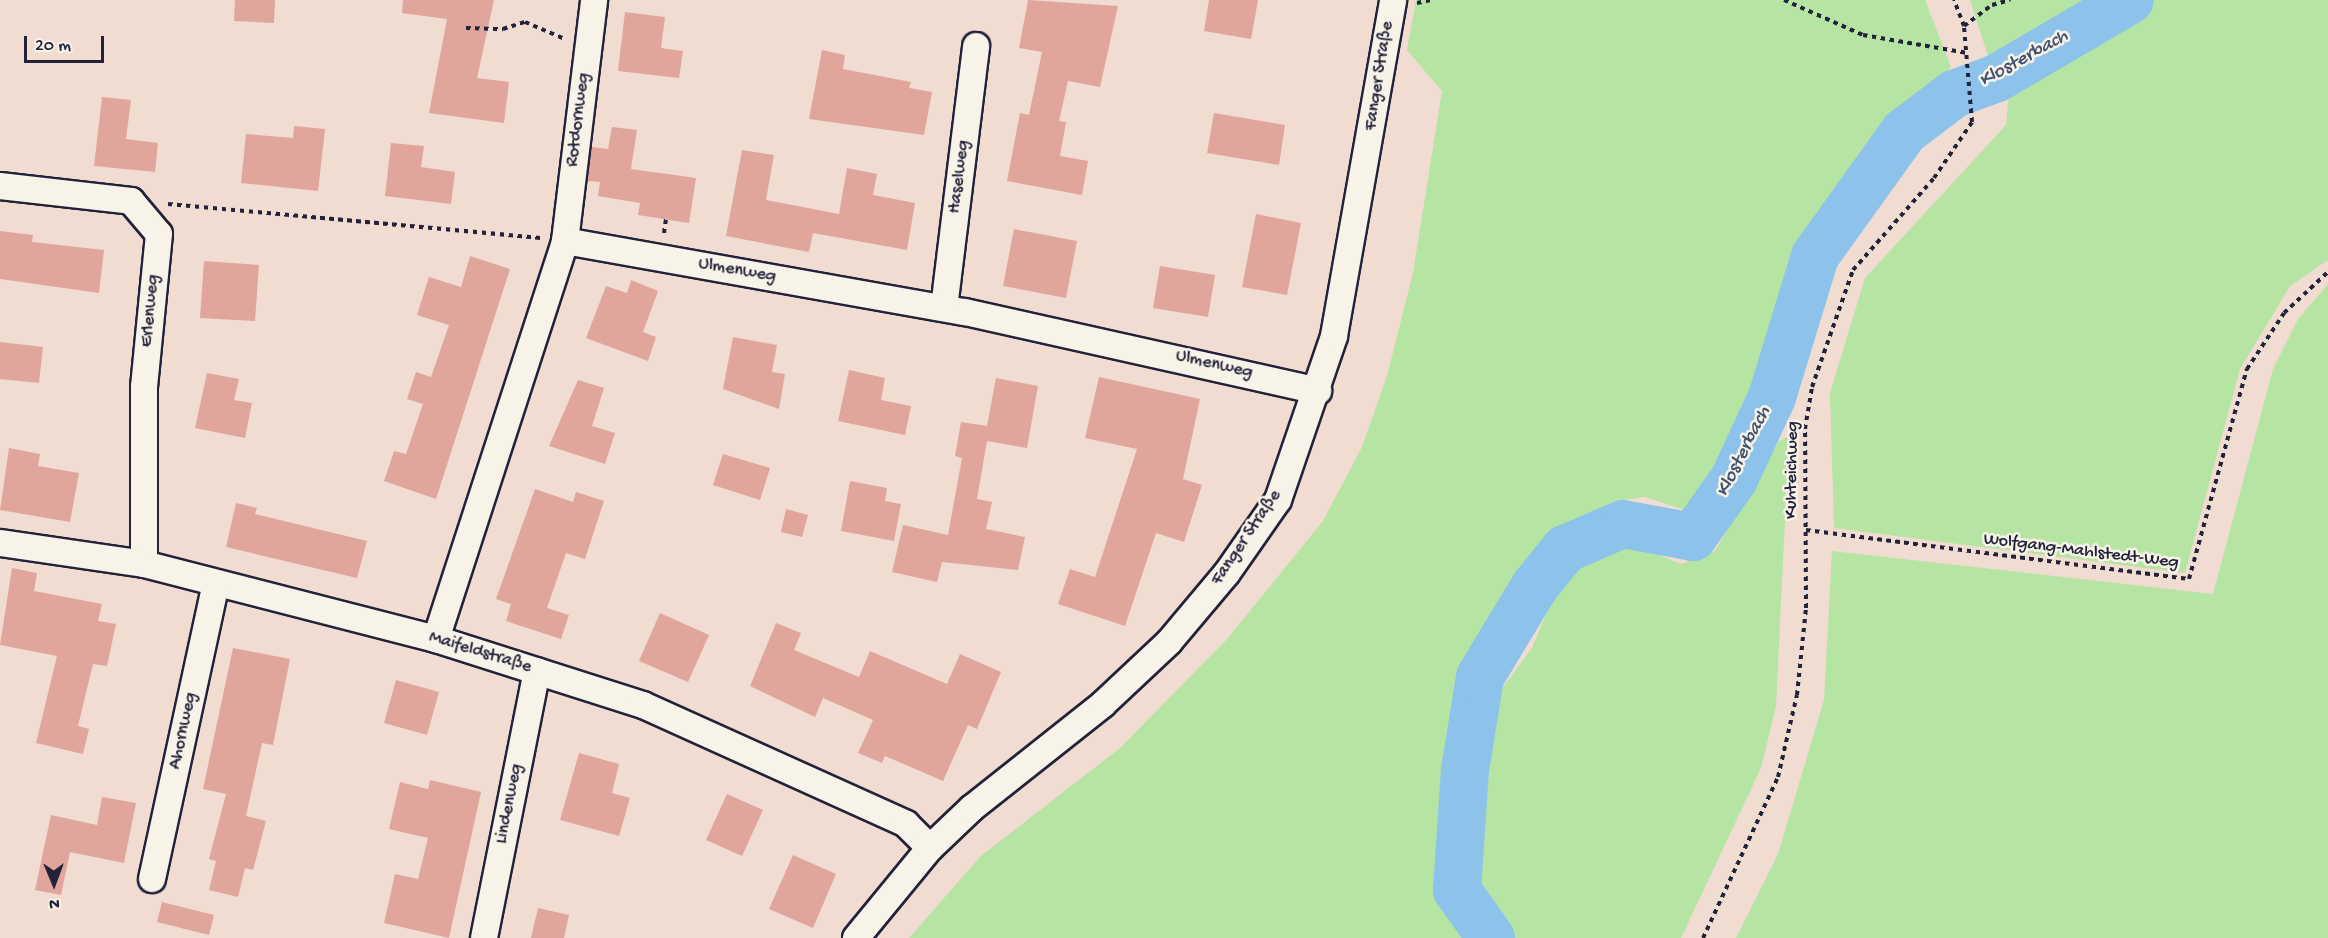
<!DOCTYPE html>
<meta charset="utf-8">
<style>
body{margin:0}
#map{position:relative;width:2328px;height:938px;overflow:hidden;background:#f0dcd1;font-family:"Gochi Hand",sans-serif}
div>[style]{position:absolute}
.green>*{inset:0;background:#b5e4a3}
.river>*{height:48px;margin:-24px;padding:0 24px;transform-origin:24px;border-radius:24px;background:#8dc3eb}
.building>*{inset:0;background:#e0a69c}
.path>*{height:4px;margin-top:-2px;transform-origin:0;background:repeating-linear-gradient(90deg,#22223b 0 4.5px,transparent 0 9px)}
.roads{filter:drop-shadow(2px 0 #22223b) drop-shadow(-2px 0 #22223b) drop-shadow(0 2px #22223b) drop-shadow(0 -2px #22223b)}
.street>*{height:26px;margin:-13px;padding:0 13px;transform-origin:13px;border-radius:13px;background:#f7f3e8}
span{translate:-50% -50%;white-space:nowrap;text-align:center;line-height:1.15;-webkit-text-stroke:5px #f7f3e8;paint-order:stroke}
.street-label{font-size:18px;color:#22223b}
.water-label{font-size:20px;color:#425270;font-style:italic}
.north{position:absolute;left:24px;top:854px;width:60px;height:60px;-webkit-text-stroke:4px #f7f3e8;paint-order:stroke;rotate:179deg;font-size:16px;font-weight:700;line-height:24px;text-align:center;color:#22223b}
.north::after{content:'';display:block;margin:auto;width:21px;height:27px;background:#22223b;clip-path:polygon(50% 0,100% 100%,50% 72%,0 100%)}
.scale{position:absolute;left:24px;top:36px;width:80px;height:27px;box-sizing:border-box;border:3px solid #22223b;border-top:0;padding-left:8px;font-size:18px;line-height:21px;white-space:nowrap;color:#22223b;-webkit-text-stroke:4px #f7f3e8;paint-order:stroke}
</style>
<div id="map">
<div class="green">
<i style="clip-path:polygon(1416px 0,1925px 0,1951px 67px,1883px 139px,1801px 263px,1779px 311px,1763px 379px,1746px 420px,1699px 494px,1685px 510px,1645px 497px,1614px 501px,1581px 521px,1522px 572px,1502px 624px,1473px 658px,1453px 782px,1446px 898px,1452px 922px,1464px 938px,909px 938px,981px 856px,1120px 748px,1228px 638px,1323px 521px,1362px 447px,1387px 376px,1413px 273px,1442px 91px,1407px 50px)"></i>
<i style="clip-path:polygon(1970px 0,2114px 0,1992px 68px)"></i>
<i style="clip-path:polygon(2151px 0,2328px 0,2328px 260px,2290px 286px,2240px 369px,2185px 573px,1834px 528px,1830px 393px,1865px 278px,2006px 125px,2010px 81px)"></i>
<i style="clip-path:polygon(2328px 284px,2328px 938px,1736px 938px,1778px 854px,1824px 700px,1832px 551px,2213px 594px,2273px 369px,2298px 319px)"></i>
<i style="clip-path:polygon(1789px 436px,1776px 706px,1761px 768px,1681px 938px,1513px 938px,1477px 882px,1480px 783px,1497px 695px,1532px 648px,1553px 597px,1586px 560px,1625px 541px,1681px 564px,1715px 551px,1779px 441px)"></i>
</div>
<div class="river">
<i style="left:1491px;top:938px;width:59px;rotate:-125.3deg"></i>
<i style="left:1457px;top:890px;width:120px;rotate:-86.2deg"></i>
<i style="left:1465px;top:770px;width:94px;rotate:-80.8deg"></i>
<i style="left:1480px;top:677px;width:106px;rotate:-58.9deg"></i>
<i style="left:1535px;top:586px;width:48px;rotate:-51deg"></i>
<i style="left:1565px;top:549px;width:63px;rotate:-23.3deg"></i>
<i style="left:1623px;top:524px;width:71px;rotate:10.5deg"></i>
<i style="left:1693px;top:537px;width:71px;rotate:-54.7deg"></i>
<i style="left:1734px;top:479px;width:90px;rotate:-65.1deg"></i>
<i style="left:1772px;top:397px;width:147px;rotate:-73deg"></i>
<i style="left:1815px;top:256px;width:153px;rotate:-54.3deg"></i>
<i style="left:1904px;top:132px;width:63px;rotate:-37.2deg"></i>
<i style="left:1954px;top:94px;width:46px;rotate:-20.4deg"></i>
<i style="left:1997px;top:78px;width:154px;rotate:-30.4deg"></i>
</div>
<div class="building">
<i style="clip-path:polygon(235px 0,275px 0,274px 23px,234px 21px)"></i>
<i style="clip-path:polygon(403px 0,494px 0,477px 78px,509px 82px,504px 123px,429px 113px,447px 19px,402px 13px)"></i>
<i style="clip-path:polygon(1028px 0,1118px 6px,1100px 87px,1068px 81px,1059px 121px,1066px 122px,1060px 156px,1088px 161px,1082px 195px,1007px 181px,1020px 113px,1029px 115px,1042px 52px,1019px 48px)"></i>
<i style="clip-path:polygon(1209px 0,1258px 0,1251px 39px,1204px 31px)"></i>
<i style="clip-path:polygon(625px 12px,665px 17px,661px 48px,683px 51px,679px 78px,618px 71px)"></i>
<i style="clip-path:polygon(822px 50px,845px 55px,843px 69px,911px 82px,909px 88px,932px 92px,924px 135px,809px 119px)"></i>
<i style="clip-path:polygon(102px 97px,131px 100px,126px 139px,158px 143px,155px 172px,94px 166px)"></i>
<i style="clip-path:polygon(1214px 113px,1285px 125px,1279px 165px,1207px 153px)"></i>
<i style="clip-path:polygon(294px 126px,325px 129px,318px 191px,241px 183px,246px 134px,293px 138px)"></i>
<i style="clip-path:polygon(612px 127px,637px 130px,631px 169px,696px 178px,689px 223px,638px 215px,640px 203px,598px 196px,600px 182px,587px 181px,592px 147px,608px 149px)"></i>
<i style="clip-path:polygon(391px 143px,424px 146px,421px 167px,455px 172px,451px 204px,385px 196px)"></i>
<i style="clip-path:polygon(742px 150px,774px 155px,766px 200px,839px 214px,847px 168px,877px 174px,873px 195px,915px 203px,907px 250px,813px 233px,809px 252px,726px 236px)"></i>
<i style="clip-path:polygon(1256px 214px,1301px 223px,1287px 295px,1242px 287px)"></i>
<i style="clip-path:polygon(1014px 229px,1077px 241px,1066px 298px,1003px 286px)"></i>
<i style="clip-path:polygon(0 231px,33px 235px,32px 242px,104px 250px,99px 293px,0 279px)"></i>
<i style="clip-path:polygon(470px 256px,510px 269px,436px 499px,384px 481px,394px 451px,406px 454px,423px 404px,407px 399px,416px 372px,431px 377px,449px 325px,417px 315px,429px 277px,461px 287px)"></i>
<i style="clip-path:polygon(204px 261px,259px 265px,255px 321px,200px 318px)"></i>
<i style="clip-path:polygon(1160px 266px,1215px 275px,1208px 317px,1153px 308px)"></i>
<i style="clip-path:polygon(631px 280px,658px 291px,643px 332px,656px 337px,648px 361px,586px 338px,606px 286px,627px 293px)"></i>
<i style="clip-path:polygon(733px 337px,777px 345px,772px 372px,785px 374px,779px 409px,723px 389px)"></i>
<i style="clip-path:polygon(0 342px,43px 347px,39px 383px,0 379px)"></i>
<i style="clip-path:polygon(849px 370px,885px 378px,881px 400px,911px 406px,905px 435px,838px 421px)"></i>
<i style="clip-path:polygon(207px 373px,239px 379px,234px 400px,252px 403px,245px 438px,195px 428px)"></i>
<i style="clip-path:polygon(1099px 377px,1200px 399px,1183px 479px,1202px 485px,1184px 542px,1156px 533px,1125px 626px,1058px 604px,1070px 569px,1095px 577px,1137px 449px,1085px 438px)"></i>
<i style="clip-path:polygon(996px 378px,1038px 386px,1027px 448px,987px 441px,977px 499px,992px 502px,986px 529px,1025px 537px,1018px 570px,942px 562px,937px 582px,892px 572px,903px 525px,948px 535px,962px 458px,955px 456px,961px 422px,987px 426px)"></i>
<i style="clip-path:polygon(578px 380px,604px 388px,592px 426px,615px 433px,605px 464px,549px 446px)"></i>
<i style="clip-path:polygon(9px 448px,40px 454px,38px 466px,79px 473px,70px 522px,0 510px)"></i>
<i style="clip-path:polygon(723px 454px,770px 468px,760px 500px,713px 485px)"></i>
<i style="clip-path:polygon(850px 481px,887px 488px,885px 501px,901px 504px,894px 541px,841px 531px)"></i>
<i style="clip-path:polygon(535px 489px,573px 502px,576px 492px,604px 501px,585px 559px,566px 553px,547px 608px,569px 615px,561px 639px,506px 621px,511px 604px,496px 599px)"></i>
<i style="clip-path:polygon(236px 503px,257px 508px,255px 514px,367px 541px,357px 578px,226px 547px)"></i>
<i style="clip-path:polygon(786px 509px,808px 515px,802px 537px,781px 532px)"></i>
<i style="clip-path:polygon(12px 568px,37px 573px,34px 591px,102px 604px,98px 621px,116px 624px,107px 666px,93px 664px,78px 726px,89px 729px,83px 754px,36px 743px,57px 656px,0 645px)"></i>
<i style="clip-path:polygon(660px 613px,709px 635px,688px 682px,639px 661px)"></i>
<i style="clip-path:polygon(776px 623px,801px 633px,794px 650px,859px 677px,870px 651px,947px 684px,960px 654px,1001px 672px,977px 729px,968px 725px,943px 781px,885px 756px,882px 763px,858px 753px,873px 720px,823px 698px,815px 717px,750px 686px)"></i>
<i style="clip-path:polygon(233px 648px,290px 659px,273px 745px,262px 743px,246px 816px,266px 821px,253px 870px,245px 868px,238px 897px,209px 890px,216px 861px,209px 859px,226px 794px,203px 789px)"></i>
<i style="clip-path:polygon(396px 680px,439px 692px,427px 735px,384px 723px)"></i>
<i style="clip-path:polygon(579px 753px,619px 764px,612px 793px,630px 798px,619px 836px,560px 820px)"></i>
<i style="clip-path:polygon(430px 780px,481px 792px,449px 938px,384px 923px,395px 874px,418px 879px,428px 838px,389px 829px,400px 782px,428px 789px)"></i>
<i style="clip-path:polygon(727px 794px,763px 810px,742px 856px,706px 840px)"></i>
<i style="clip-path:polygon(102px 797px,136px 803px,124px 863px,70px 852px,61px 895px,35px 890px,51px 815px,97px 825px)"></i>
<i style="clip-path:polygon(793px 855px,836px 874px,813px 928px,769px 909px)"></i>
<i style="clip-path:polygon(162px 902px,214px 915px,209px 935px,157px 922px)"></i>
<i style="clip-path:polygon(538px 908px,569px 915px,564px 938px,531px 938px)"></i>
</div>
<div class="path">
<i style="left:1784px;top:0;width:86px;rotate:23.9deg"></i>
<i style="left:1863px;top:35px;width:106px;rotate:9.8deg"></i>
<i style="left:1417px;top:3px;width:14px;rotate:-12deg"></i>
<i style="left:1964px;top:26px;width:35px;rotate:-37deg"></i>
<i style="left:1992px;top:5px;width:19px;rotate:-16deg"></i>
<i style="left:466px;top:28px;width:37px;rotate:2deg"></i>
<i style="left:503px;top:29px;width:23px;rotate:-18deg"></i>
<i style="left:525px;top:22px;width:43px;rotate:23deg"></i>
<i style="left:168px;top:204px;width:374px;rotate:5.2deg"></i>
<i style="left:664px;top:233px;width:14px;rotate:-82deg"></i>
<i style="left:1806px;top:530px;width:386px;rotate:7.3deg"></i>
<i style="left:2189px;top:579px;width:218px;rotate:-74.6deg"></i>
<i style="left:2247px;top:369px;width:67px;rotate:-56.5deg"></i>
<i style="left:2284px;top:313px;width:60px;rotate:-43deg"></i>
<i style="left:1703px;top:938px;width:178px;rotate:-65deg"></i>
<i style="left:1778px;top:777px;width:84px;rotate:-77deg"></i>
<i style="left:1797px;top:695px;width:87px;rotate:-84.1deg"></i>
<i style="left:1806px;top:608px;width:179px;rotate:-90.3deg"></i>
<i style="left:1805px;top:429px;width:43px;rotate:-80.5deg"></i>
<i style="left:1812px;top:387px;width:124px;rotate:-70.7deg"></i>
<i style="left:1853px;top:270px;width:123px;rotate:-48.6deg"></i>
<i style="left:1934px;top:178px;width:68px;rotate:-55.8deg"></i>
<i style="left:1972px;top:122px;width:96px;rotate:-94.8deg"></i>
<i style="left:1964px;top:26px;width:28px;rotate:-111deg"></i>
</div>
<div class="roads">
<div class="street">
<i style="left:0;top:186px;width:132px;rotate:6.5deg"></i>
<i style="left:131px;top:201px;width:43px;rotate:49.7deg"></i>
<i style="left:159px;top:234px;width:154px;rotate:95.6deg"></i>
<i style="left:144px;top:387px;width:177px;rotate:90deg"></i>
<i style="left:565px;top:241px;width:243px;rotate:-83.1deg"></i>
<i style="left:944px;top:308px;width:264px;rotate:-83deg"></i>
<i style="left:0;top:543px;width:146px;rotate:8.3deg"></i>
<i style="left:144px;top:564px;width:301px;rotate:14.4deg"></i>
<i style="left:436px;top:639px;width:217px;rotate:17.7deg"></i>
<i style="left:643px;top:705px;width:289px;rotate:24.3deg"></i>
<i style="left:906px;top:824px;width:34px;rotate:45deg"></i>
<i style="left:436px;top:639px;width:418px;rotate:-72deg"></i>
<i style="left:565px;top:241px;width:406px;rotate:10.1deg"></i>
<i style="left:965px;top:312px;width:362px;rotate:12.6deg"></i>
<i style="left:152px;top:879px;width:302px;rotate:-77.8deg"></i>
<i style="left:484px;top:938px;width:272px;rotate:-78.8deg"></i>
<i style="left:856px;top:938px;width:117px;rotate:-50.6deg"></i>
<i style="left:930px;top:848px;width:58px;rotate:-43.6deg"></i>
<i style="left:972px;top:808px;width:167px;rotate:-38.4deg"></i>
<i style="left:1103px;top:704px;width:91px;rotate:-43.2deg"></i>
<i style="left:1169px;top:642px;width:90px;rotate:-50deg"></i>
<i style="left:1227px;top:573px;width:89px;rotate:-55.1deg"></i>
<i style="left:1278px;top:500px;width:173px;rotate:-71.1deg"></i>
<i style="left:1334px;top:336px;width:341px;rotate:-80deg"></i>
</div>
</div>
<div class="street-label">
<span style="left:1380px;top:76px;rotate:-81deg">Fanger Straße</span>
<span style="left:579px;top:120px;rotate:-83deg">Rotdornweg</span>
<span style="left:960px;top:177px;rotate:-83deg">Haselweg</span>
<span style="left:737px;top:271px;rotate:10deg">Ulmenweg</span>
<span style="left:151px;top:311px;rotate:-85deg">Erlenweg</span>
<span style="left:1214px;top:365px;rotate:13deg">Ulmenweg</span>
<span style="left:1793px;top:470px;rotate:-89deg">Kuhteichweg</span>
<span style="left:1247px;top:538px;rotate:-56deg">Fanger Straße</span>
<span style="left:2081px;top:552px;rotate:7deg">Wolfgang-Mahlstedt-Weg</span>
<span style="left:480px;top:653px;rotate:17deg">Maifeldstraße</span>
<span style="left:184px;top:731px;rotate:-78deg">Ahornweg</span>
<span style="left:510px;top:804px;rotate:-79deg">Lindenweg</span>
</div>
<div class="water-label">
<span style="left:2024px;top:59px;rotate:-29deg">Klosterbach</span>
<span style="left:1744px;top:452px;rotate:-63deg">Klosterbach</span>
</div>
<div class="north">N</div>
<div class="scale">20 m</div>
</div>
